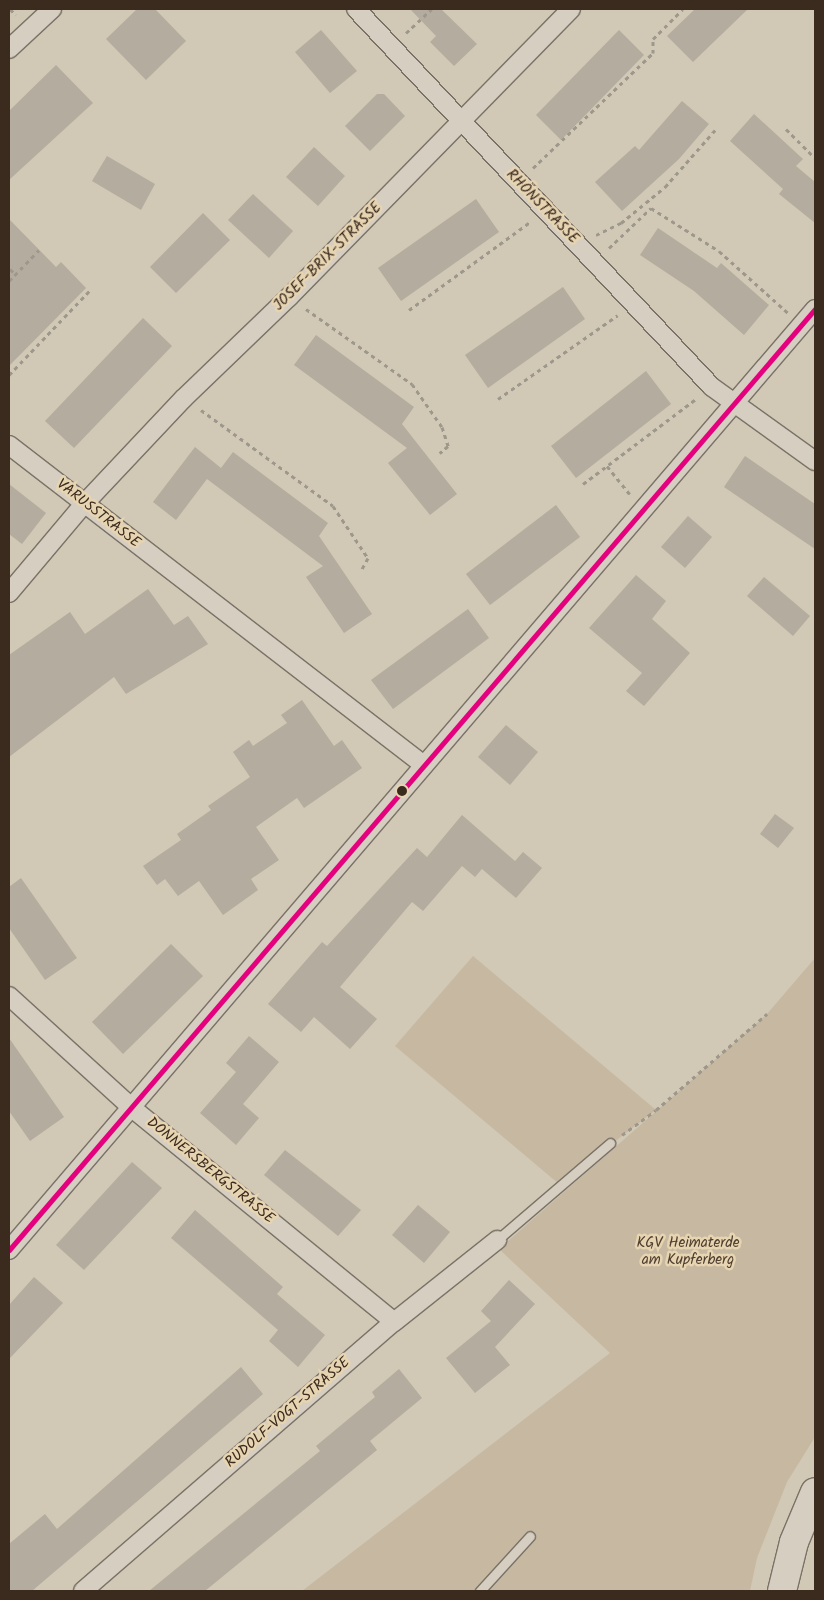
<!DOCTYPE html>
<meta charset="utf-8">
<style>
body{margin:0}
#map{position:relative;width:824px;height:1600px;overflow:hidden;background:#d1c8b5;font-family:Kalam,sans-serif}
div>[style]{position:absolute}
.green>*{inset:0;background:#c7b9a1}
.building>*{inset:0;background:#b4ac9e}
.path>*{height:3px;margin-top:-1.5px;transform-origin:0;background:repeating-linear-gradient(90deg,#9d978c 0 4px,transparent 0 8px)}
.roads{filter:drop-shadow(1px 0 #7a7267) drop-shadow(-1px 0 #7a7267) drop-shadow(0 1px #7a7267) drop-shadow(0 -1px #7a7267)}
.lane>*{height:9px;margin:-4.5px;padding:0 4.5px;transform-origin:4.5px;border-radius:4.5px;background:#d5cec1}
.street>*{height:18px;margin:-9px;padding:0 9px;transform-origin:9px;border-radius:9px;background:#d5cec1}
.primary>*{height:28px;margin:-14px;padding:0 14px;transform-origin:14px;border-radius:14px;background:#d5cec1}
.bus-1>*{height:5px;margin:-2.5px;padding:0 2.5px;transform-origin:2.5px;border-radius:2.5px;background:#e5007d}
.dots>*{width:14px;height:14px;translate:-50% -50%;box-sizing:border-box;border:2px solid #e7d5b2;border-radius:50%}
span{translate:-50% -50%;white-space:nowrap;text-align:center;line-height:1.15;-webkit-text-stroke:5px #e7d5b2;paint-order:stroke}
.street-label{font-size:15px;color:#3b2a1e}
.park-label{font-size:15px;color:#4f3e2f}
.frame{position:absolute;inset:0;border:10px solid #3b2a1e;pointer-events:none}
</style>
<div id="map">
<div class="green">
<i style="clip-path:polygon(473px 956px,656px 1110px,559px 1184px,395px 1046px)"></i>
<i style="clip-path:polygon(815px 958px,815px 1437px,787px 1482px,757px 1558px,750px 1591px,302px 1591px,610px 1353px,499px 1249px,767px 1014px)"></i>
</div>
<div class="building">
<i style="clip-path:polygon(137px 9px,155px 9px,186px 41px,146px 80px,106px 39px)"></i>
<i style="clip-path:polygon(410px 9px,441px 9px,477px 44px,454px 66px,430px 42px,436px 36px)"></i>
<i style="clip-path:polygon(695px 9px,748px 9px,693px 62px,667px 36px)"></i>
<i style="clip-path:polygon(321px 30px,357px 71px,330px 93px,295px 52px)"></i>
<i style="clip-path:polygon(619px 30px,644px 55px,561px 140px,536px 115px)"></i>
<i style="clip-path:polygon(56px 65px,93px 103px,9px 180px,9px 111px)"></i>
<i style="clip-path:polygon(377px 94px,384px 94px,405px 116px,370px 151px,345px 126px)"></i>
<i style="clip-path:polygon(682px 101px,709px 124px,679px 159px,622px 211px,595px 182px,635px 146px,639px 150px)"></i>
<i style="clip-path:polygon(754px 114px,803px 159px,796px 166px,815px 182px,815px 223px,779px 194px,783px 189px,730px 141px)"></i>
<i style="clip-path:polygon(314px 147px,345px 176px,318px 206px,286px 177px)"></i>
<i style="clip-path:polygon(107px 156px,155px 184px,141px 210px,92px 181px)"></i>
<i style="clip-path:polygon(253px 194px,293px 231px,269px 258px,228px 220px)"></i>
<i style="clip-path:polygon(476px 199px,499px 232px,401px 301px,378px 268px)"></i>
<i style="clip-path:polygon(203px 213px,230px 240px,176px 293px,150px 267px)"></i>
<i style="clip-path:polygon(9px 219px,56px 267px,61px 262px,86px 288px,9px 366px)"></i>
<i style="clip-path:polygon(658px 228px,717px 268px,721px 263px,769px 305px,744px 335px,694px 291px,640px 255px)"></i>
<i style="clip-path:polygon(563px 287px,585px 319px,488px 388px,465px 355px)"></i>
<i style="clip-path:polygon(143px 318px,172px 346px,74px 448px,45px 421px)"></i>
<i style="clip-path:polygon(316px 335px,414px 407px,402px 424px,457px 494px,430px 515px,388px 463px,407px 448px,294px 365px)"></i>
<i style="clip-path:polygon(646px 371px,671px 404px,576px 478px,551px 446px)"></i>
<i style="clip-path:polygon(195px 447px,221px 468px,233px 452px,328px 523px,319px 536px,372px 614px,344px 633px,306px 577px,323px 566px,207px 479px,176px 520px,153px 502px)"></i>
<i style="clip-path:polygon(745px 456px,815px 504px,815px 549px,724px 487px)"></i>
<i style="clip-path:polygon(9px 484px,46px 513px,22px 544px,9px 534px)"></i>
<i style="clip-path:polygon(556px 505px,580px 537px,490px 605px,466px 574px)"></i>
<i style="clip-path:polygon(688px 516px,712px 537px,685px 568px,661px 547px)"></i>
<i style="clip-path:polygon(636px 575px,666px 601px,652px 619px,690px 653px,644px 706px,626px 691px,642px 673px,589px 628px)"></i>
<i style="clip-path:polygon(764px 577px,810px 616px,793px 636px,747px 596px)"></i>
<i style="clip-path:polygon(148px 589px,174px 625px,188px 616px,208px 644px,126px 694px,114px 677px,9px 757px,9px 655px,70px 612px,85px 634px)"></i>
<i style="clip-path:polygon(468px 609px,489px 638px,393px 709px,371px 680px)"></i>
<i style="clip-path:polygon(302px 700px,334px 746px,342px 740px,362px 768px,304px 808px,297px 798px,256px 827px,279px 860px,251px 879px,258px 890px,223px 915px,199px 881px,178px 896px,165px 879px,157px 885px,143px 866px,181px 840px,177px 834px,211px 810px,208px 806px,250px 777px,233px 752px,249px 740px,253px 746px,287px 723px,281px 715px)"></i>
<i style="clip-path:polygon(506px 725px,538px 752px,510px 785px,478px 757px)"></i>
<i style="clip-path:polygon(775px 814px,794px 828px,778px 848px,760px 834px)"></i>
<i style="clip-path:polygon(462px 815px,515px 861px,523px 852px,542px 868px,516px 898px,482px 869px,475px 877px,462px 866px,423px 911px,412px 902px,340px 987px,377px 1019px,350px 1049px,314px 1017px,301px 1032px,268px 1004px,322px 942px,327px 946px,417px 848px,427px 857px)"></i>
<i style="clip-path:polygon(21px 878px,77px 958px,45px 980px,9px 928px,9px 887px)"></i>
<i style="clip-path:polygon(171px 944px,203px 976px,123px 1054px,92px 1022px)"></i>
<i style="clip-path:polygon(249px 1036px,279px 1062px,243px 1104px,259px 1118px,236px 1145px,200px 1113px,236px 1072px,226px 1063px)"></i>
<i style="clip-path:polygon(9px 1038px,64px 1117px,30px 1141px,9px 1111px)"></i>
<i style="clip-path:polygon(285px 1150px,361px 1210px,338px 1236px,264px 1175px)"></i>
<i style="clip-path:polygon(132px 1162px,162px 1188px,84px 1270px,56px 1245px)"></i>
<i style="clip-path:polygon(418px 1205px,450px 1232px,424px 1263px,392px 1235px)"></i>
<i style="clip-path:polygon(195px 1210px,283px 1287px,277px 1294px,325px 1335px,298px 1367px,269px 1341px,278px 1330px,171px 1238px)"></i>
<i style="clip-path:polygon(34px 1277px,63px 1303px,9px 1359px,9px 1305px)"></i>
<i style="clip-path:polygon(509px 1280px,535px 1304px,495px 1347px,510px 1365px,475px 1393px,446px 1358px,491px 1321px,481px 1311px)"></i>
<i style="clip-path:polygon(241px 1367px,263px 1394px,32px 1591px,9px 1591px,9px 1544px,45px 1514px,57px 1529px)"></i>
<i style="clip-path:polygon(399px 1369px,422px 1398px,370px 1441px,377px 1450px,205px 1591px,149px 1591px,320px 1451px,316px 1446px,375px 1397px,372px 1392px)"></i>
</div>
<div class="path">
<i style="left:10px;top:9px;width:8px;rotate:45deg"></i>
<i style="left:406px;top:33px;width:35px;rotate:-43deg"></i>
<i style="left:786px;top:129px;width:41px;rotate:45deg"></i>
<i style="left:533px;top:168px;width:166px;rotate:-43.8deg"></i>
<i style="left:653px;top:53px;width:14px;rotate:-90deg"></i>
<i style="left:653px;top:39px;width:42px;rotate:-45deg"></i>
<i style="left:596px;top:235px;width:28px;rotate:-26deg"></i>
<i style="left:621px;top:223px;width:57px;rotate:-39.3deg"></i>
<i style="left:665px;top:187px;width:76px;rotate:-48.7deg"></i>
<i style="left:609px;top:248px;width:58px;rotate:-43.6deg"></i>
<i style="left:651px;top:208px;width:80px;rotate:32.3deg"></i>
<i style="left:719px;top:251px;width:93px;rotate:41.9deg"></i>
<i style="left:10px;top:269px;width:7px;rotate:45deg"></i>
<i style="left:9px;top:281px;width:43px;rotate:-45.9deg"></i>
<i style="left:306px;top:309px;width:130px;rotate:35.3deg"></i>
<i style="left:412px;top:384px;width:52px;rotate:55.1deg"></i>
<i style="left:442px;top:427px;width:20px;rotate:72deg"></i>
<i style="left:448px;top:446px;width:11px;rotate:139deg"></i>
<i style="left:409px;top:310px;width:150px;rotate:-36deg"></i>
<i style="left:9px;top:375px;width:120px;rotate:-46.3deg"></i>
<i style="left:498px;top:399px;width:146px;rotate:-35deg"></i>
<i style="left:201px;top:410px;width:163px;rotate:36deg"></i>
<i style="left:333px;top:506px;width:63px;rotate:56.1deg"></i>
<i style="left:368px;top:558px;width:13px;rotate:119deg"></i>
<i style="left:607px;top:466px;width:36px;rotate:51deg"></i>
<i style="left:583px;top:484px;width:143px;rotate:-37deg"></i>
<i style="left:622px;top:1135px;width:42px;rotate:-36.3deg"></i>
<i style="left:656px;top:1110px;width:147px;rotate:-40.9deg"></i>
</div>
<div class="roads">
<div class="lane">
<i style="left:497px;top:1240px;width:149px;rotate:-40.6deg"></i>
<i style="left:480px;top:1591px;width:74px;rotate:-47.7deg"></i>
</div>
<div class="street">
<i style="left:356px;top:9px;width:519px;rotate:46.72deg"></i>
<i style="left:712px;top:387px;width:127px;rotate:35.7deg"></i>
<i style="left:9px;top:49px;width:59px;rotate:-42.9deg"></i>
<i style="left:9px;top:445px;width:524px;rotate:37.64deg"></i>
<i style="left:9px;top:593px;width:116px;rotate:-49.9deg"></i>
<i style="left:84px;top:504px;width:146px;rotate:-46.7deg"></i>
<i style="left:184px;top:398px;width:146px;rotate:-43.9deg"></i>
<i style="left:289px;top:297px;width:403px;rotate:-45.6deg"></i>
<i style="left:9px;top:996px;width:166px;rotate:42.3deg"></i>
<i style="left:132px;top:1108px;width:338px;rotate:39.2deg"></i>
<i style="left:9px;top:1250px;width:1239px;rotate:-49.42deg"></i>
<i style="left:83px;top:1591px;width:411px;rotate:-40.9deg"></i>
<i style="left:394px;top:1322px;width:132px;rotate:-38.5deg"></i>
</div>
<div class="primary">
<i style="left:782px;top:1591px;width:50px;rotate:-76.2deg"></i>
<i style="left:794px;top:1542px;width:54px;rotate:-67.2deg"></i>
</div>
</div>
<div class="bus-1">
<i style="left:9px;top:1250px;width:1239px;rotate:-49.42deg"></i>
</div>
<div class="dots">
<i style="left:402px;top:791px;background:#3b2a1e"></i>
</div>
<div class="street-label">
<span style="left:542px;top:207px;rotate:46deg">RHÖNSTRASSE</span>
<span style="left:328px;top:257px;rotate:-45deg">JOSEF-BRIX-STRASSE</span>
<span style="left:98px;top:514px;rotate:38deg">VARUSSTRASSE</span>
<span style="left:210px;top:1171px;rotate:39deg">DONNERSBERGSTRASSE</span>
<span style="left:288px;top:1413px;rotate:-41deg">RUDOLF-VOGT-STRASSE</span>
</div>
<div class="park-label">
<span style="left:688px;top:1252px">KGV Heimaterde<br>am Kupferberg</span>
</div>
<div class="frame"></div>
</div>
